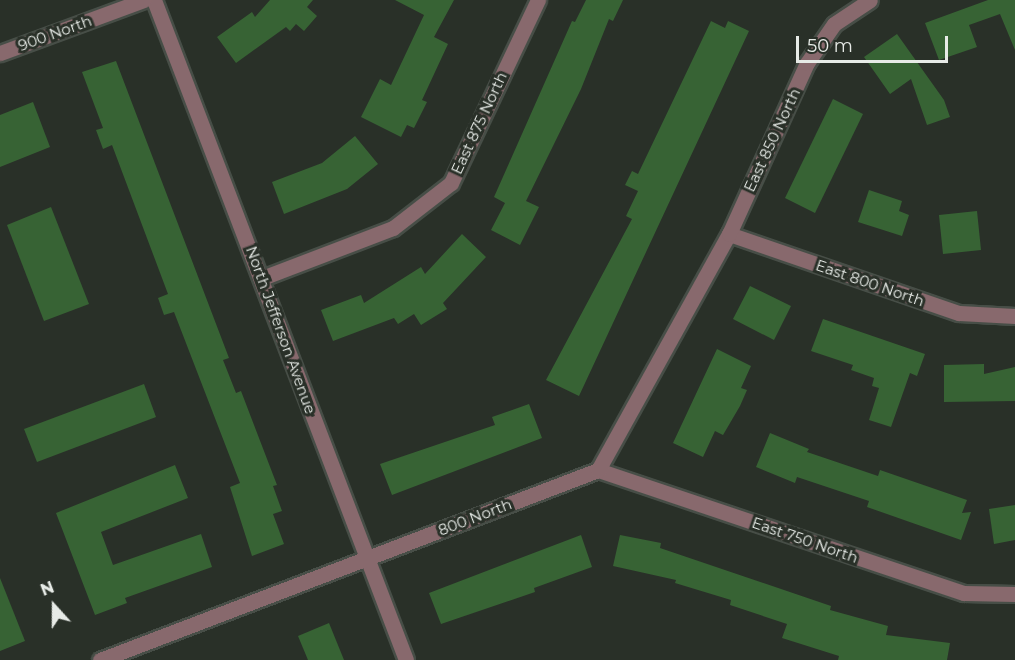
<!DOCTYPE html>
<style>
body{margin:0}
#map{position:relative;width:1015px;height:660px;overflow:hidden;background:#293028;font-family:Montserrat,sans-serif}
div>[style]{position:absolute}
.building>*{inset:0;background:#376334}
.roads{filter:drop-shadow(2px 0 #474e47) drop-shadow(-2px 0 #474e47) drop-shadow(0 2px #474e47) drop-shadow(0 -2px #474e47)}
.minor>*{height:15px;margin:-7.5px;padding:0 7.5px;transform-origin:7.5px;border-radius:7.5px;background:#88696d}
span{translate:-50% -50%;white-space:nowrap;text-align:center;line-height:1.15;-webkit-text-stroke:6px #293028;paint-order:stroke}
.street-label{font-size:15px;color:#e7ebe7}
.north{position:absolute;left:24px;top:576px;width:60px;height:60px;-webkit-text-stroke:4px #293028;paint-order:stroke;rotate:339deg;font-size:16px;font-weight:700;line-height:24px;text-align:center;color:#e7ebe7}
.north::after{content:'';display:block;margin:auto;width:21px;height:27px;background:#e7ebe7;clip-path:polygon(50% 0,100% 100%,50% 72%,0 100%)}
.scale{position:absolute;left:796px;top:36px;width:152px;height:27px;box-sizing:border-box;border:3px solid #e7ebe7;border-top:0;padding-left:8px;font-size:18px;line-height:21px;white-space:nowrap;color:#e7ebe7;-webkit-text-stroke:4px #293028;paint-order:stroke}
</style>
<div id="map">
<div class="building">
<i style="clip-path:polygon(270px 0,313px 0,307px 7px,317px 16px,304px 31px,296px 24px,290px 31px,286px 27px,236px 63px,217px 37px,252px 12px,255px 17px)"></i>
<i style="clip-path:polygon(395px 0,454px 0,434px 37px,448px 44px,422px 100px,427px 102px,414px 128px,407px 125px,401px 137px,361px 117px,380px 79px,391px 85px,424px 15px)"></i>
<i style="clip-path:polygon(586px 0,623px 0,613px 21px,609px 19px,581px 89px,526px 201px,539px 207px,520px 245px,491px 230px,505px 203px,494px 197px,572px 21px,575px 22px)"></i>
<i style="clip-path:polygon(988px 0,1015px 0,1015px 50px,1000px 14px,969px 25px,977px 47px,939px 60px,925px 23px)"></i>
<i style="clip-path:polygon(711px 21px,725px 28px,728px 21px,749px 31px,579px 396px,546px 380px,632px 219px,626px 216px,638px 191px,625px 185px,632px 171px,638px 174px)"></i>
<i style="clip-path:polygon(897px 34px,944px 100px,950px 117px,927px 125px,911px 79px,890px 94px,864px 57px)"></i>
<i style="clip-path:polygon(116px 61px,229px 358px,223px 360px,236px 393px,241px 391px,277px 485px,273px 486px,282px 511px,273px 514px,284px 544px,252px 556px,230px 487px,240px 483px,174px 312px,164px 315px,158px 298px,168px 294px,112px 145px,103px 149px,96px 130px,103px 128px,82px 72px)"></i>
<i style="clip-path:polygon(833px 99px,863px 114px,815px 213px,785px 198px)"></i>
<i style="clip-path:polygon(33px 102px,50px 147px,0 167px,0 115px)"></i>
<i style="clip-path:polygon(355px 136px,378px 164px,347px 189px,284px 214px,272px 182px,322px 163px)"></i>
<i style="clip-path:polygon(869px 190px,902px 201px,899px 211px,909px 215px,902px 236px,858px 222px)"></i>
<i style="clip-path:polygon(51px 207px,89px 304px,44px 321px,7px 225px)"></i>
<i style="clip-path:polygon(977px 211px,981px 250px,943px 254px,939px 215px)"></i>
<i style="clip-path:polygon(462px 234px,486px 257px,443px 303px,447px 309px,421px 325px,414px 314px,398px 324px,394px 318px,333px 341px,321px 310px,361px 295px,364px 303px,421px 267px,425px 274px)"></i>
<i style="clip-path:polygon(750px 286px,791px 306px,774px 340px,733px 319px)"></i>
<i style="clip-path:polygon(823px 319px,925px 354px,917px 376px,910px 373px,891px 427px,869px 420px,879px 388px,872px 386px,874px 378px,851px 370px,853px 365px,811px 351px)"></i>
<i style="clip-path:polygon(717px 349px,751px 366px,741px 388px,747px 390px,740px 406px,723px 435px,715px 431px,703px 457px,673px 443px)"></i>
<i style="clip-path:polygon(984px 364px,984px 374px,1015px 367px,1015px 401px,944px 402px,944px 365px)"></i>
<i style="clip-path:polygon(144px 384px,156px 417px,37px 462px,24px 429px)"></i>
<i style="clip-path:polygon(529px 404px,542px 438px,392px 495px,380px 464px,495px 425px,492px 417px)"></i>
<i style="clip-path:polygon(770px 433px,809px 449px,807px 452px,878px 476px,880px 470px,967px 500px,962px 513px,971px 512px,961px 540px,867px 507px,869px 501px,797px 477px,795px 483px,756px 467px)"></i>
<i style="clip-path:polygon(175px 465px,188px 498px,101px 532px,113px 565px,201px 534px,212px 567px,125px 598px,127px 603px,95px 615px,56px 513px)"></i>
<i style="clip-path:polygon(1015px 505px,1015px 540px,994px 544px,989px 509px)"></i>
<i style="clip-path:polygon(581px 535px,592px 567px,534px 588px,535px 592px,441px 624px,429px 593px)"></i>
<i style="clip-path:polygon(620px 535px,661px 543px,660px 548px,831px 606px,830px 610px,888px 626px,886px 635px,950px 643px,947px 660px,838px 660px,839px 656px,782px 638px,787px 624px,730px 605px,731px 600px,675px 583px,676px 580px,613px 566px)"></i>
<i style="clip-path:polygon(0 578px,25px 641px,0 651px)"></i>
<i style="clip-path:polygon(329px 623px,344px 660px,308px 660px,298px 636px)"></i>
</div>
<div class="roads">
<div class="minor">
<i style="left:154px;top:0;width:706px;rotate:69.1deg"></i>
<i style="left:0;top:53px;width:153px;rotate:-20.2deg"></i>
<i style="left:729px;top:234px;width:243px;rotate:19deg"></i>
<i style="left:959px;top:313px;width:56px;rotate:3.1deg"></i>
<i style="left:262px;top:278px;width:140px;rotate:-20.9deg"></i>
<i style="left:393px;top:228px;width:73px;rotate:-37.8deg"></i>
<i style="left:451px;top:183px;width:203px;rotate:-64.6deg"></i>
<i style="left:598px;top:470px;width:386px;rotate:18.6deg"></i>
<i style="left:964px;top:593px;width:51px;rotate:1.1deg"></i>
<i style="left:100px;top:660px;width:533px;rotate:-20.88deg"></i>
<i style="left:598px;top:470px;width:270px;rotate:-61deg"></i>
<i style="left:729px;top:234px;width:188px;rotate:-65.5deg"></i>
<i style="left:807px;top:63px;width:47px;rotate:-55.3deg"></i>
<i style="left:834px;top:24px;width:43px;rotate:-33.7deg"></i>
</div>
</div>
<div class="street-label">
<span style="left:55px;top:33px;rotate:-20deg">900 North</span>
<span style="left:479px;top:123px;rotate:-65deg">East 875 North</span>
<span style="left:772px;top:140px;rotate:-65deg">East 850 North</span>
<span style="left:870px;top:283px;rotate:19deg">East 800 North</span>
<span style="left:281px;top:330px;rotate:70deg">North Jefferson Avenue</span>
<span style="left:475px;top:517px;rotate:-21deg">800 North</span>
<span style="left:805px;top:540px;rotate:19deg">East 750 North</span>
</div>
<div class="north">N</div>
<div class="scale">50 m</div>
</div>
